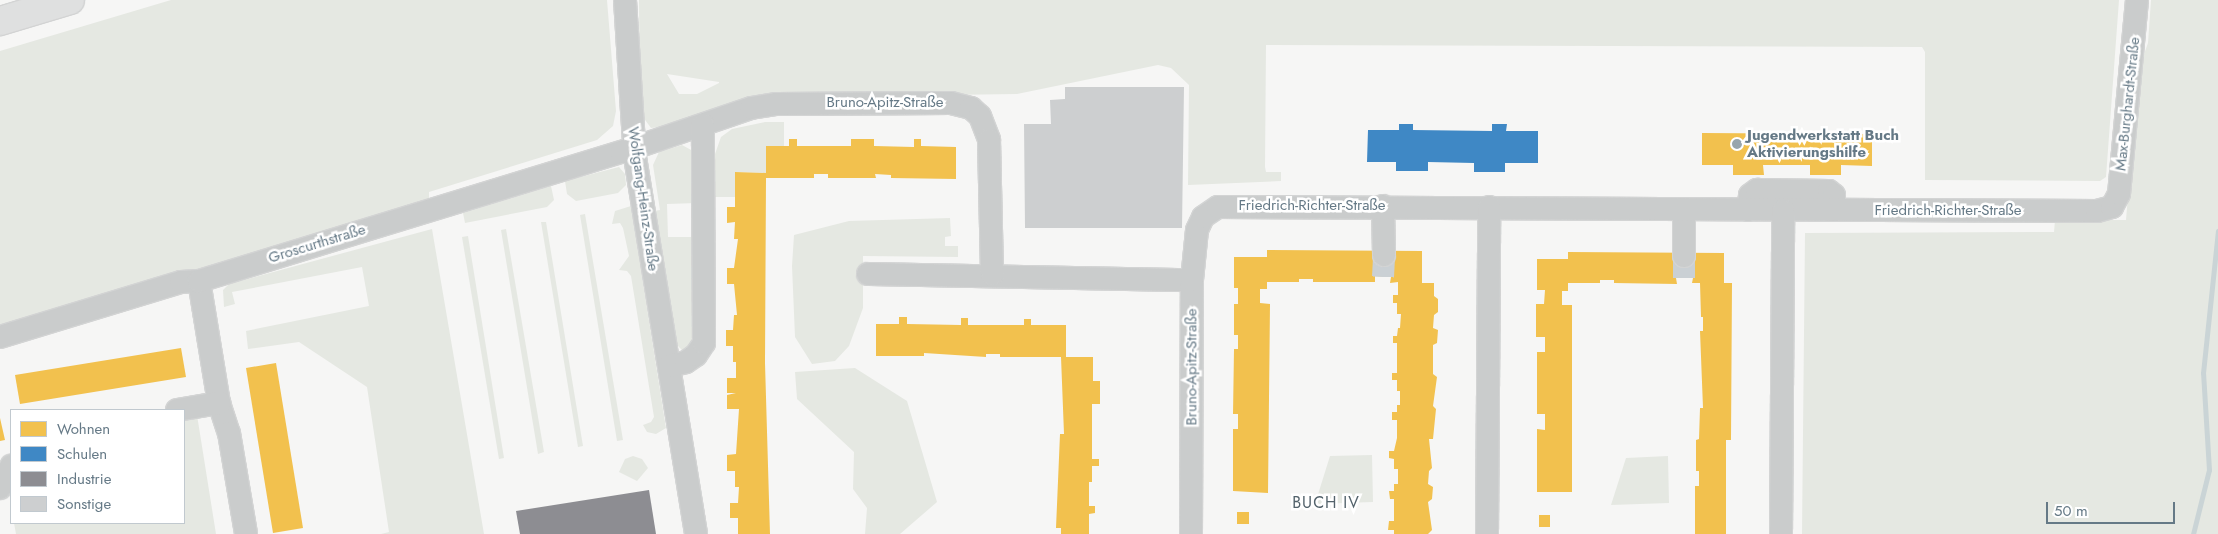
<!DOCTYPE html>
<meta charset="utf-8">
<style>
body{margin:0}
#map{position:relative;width:2218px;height:534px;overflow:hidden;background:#f6f6f5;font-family:Jost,sans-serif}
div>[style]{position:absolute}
.green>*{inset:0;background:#e5e8e2}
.homes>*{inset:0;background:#f2c14e}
.schools>*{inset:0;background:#3f88c5}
.industry>*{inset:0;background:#8d8d92}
.stream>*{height:5px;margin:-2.5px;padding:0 2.5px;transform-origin:2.5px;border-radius:2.5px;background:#cad4d6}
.building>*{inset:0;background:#cdcfd0}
.minor-tunnel>*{height:22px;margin-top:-11px;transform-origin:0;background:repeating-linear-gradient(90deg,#cad0d4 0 22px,transparent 0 33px)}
.roads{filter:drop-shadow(1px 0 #d3d4d4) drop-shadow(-1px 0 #d3d4d4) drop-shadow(0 1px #d3d4d4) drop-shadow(0 -1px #d3d4d4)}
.minor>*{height:22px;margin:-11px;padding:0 11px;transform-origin:11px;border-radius:11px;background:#cacccc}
.major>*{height:28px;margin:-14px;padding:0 14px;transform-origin:14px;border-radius:14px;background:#dfe0e0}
.dots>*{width:14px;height:14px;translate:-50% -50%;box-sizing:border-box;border:2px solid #fff;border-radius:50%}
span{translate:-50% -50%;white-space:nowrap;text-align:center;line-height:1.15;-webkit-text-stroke:5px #fff;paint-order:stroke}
.street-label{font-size:15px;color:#657986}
.poi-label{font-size:15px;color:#657986;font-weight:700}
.left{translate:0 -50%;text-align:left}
.neighbourhood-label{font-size:16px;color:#53626b;letter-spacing:1px}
.legend{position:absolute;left:10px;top:409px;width:175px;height:115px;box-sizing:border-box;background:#fff;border:1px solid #c1c9cf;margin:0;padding:6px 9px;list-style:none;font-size:15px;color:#657986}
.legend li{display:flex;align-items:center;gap:10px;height:25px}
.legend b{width:25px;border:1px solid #c1c9cf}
.scale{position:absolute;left:2046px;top:502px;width:129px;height:22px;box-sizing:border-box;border:2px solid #657986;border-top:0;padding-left:6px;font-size:15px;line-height:18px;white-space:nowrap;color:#657986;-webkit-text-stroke:4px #fff;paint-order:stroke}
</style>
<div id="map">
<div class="green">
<i style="clip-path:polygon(171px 0,607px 0,616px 111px,613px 126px,597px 140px,429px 192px,429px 200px,0 330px,0 51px)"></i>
<i style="clip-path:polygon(evenodd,639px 0,2119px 0,2106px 177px,2100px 181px,1925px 180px,1925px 52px,1922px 47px,1266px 45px,1265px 167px,1266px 172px,1281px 172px,1281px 181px,1188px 185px,1189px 85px,1171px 68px,1158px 65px,1017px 94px,946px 95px,651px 128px,640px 113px,639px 0,667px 74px,719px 82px,719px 83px,697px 94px,679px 94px,667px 74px)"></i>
<i style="clip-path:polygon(2151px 0,2218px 0,2218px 534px,1802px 534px,1805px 233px,2054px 232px,2055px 220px,2126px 220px,2138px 71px,2148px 43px)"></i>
<i style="clip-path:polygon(765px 122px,784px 122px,784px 146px,766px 173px,735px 172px,735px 197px,715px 197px,715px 154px,721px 137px,732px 129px)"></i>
<i style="clip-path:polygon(682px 145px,693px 151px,697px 203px,667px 204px,668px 237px,693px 237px,695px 343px,683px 351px,676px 344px,654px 211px,660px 210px,653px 165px,659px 152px)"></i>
<i style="clip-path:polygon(619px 167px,625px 174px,626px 185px,618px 193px,576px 201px,567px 194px,565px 181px)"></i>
<i style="clip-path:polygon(551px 186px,554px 200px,547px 207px,465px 223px,463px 213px)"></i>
<i style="clip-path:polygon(631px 206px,666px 428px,656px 434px,647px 432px,643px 425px,651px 422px,654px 417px,631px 276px,627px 271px,619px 270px,629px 256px,623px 228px,620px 223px,612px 224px,615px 211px)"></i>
<i style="clip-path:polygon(585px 214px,623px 440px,617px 441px,580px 215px)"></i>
<i style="clip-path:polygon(950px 218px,951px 236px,945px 237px,945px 246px,958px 246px,958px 257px,863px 256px,863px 308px,849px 346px,835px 361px,812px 364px,795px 337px,792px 266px,794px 235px,849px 221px)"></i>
<i style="clip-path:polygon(541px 222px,546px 222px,583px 446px,578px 447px)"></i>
<i style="clip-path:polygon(432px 229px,484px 534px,381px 534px,389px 532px,367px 387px,299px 342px,248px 349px,246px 331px,369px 306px,362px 267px,232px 292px,235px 304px,224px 307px,223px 290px,229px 284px)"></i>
<i style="clip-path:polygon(506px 229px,544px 452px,538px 454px,501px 230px)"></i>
<i style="clip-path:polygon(468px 236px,504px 458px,499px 459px,462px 237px)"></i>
<i style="clip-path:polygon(855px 368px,907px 401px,937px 502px,900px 534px,865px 534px,867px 508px,853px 489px,854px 452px,797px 399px,795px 372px)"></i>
<i style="clip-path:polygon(197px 415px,216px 534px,16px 534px,14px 523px,184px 523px,184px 418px)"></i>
<i style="clip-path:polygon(1372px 455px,1373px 502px,1315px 504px,1330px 456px)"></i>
<i style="clip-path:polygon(633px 456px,642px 459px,648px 468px,637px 481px,619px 472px,625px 459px)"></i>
<i style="clip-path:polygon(1668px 456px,1669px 503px,1611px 505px,1626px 458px)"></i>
</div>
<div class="homes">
<i style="clip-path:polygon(1702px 133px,1872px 134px,1872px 166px,1841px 165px,1841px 175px,1810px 175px,1810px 165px,1763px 165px,1764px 175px,1733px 175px,1733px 165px,1702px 165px)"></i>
<i style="clip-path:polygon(789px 139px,797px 139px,797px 146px,851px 146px,851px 139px,874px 139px,874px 146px,914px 147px,914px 139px,921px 139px,921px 146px,956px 147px,956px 179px,891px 178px,891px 175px,875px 174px,876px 178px,828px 178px,828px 174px,814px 174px,814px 178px,766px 178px,765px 363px,770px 534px,738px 534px,738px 518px,730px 518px,730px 503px,738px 503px,739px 487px,735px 487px,735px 471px,727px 471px,727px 455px,736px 454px,739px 409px,727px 409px,727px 395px,736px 393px,727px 393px,727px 378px,736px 378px,736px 362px,733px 362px,733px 346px,726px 346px,726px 330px,733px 330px,734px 315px,737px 315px,734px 284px,727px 284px,727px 268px,734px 268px,738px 239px,734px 239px,735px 222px,727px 223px,727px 207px,735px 207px,735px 172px,766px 173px,766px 146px,789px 146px)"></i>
<i style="clip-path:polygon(1267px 250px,1422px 251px,1422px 283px,1434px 283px,1434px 296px,1438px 299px,1438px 312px,1434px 315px,1433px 328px,1438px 330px,1437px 343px,1433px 345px,1433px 374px,1437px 377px,1433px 406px,1436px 409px,1433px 439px,1429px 439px,1432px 468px,1429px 471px,1428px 484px,1433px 487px,1432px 499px,1428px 502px,1432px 530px,1428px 534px,1394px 534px,1394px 530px,1388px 530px,1389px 521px,1394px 521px,1394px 499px,1390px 499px,1389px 491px,1394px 491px,1394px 484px,1398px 484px,1398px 469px,1394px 469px,1394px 459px,1389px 458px,1389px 451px,1394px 451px,1397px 438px,1397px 420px,1392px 420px,1392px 412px,1397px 412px,1397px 405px,1400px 405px,1400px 391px,1397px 391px,1397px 380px,1392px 380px,1392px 373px,1397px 373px,1397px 343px,1393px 343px,1393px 336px,1397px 336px,1398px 328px,1400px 328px,1401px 314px,1397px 314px,1397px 303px,1393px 303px,1393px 295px,1398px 295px,1398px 282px,1390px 283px,1391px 277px,1375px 276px,1375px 282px,1313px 282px,1313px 279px,1299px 279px,1299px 282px,1267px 282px,1267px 289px,1260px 289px,1260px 303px,1270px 304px,1268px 493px,1233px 491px,1233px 429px,1238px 429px,1238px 414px,1233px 414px,1234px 349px,1238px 349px,1238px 335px,1234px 335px,1234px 304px,1238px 304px,1238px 288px,1234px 288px,1234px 257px,1267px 257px)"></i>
<i style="clip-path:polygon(1568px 252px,1724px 253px,1724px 283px,1732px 283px,1731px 440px,1726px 440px,1726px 534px,1695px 534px,1695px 486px,1699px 486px,1699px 471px,1696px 471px,1696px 440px,1699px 439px,1700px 408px,1703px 408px,1700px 331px,1703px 331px,1703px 317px,1701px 317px,1700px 283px,1692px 283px,1693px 278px,1676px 278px,1677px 284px,1614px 283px,1614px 280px,1600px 280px,1600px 283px,1568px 283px,1568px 291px,1562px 291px,1562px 305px,1572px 305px,1572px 492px,1537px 492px,1537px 429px,1545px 430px,1545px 414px,1537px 414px,1537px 352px,1545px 352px,1545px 337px,1536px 337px,1536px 304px,1544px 304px,1545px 290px,1537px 290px,1537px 259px,1568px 259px)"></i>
<i style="clip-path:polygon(899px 317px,907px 317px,907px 324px,961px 325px,961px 318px,968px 318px,968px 325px,1024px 325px,1024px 319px,1031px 319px,1031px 325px,1066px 325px,1066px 357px,1093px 357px,1093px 381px,1100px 381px,1100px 404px,1092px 404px,1092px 459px,1099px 459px,1099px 466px,1092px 466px,1092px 482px,1089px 482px,1089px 506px,1095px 506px,1095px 513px,1089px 514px,1089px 534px,1061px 534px,1061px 528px,1056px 528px,1060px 434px,1064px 434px,1061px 357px,1000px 357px,1000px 354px,986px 354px,986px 357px,924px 353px,924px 356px,876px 356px,876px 324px,899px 324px)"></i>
<i style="clip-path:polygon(181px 348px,186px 377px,20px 404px,15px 375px)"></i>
<i style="clip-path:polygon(276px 363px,303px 528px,273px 533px,246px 368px)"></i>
<i style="clip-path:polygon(0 418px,5px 440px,0 441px)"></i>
<i style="clip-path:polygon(1237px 512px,1249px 512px,1249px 524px,1237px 524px)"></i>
<i style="clip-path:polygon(1539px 515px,1550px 515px,1550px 527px,1539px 527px)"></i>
</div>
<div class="schools">
<i style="clip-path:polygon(1399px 124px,1413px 124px,1413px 130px,1492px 131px,1492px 124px,1507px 124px,1506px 131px,1538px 131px,1538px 163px,1505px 163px,1505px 172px,1474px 172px,1474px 163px,1428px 162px,1428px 171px,1396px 171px,1396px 162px,1367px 162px,1368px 130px,1399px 130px)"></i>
</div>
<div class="industry">
<i style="clip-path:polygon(649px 490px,656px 534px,520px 534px,516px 511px)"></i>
</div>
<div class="stream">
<i style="left:2193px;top:534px;width:66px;rotate:-76deg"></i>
<i style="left:2209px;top:470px;width:97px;rotate:-93.5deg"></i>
<i style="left:2203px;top:373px;width:143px;rotate:-84deg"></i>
</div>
<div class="building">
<i style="clip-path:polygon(1065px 87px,1184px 87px,1182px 228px,1025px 228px,1024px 124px,1051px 124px,1050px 100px,1065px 99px)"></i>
</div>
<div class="minor-tunnel">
<i style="left:1383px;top:277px;width:22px;rotate:-87deg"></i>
<i style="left:1684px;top:278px;width:22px;rotate:-90deg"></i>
</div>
<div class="roads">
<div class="minor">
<i style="left:625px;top:0;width:157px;rotate:86.4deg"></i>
<i style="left:635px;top:157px;width:382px;rotate:80.8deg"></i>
<i style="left:1383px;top:206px;width:49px;rotate:88.8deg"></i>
<i style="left:1684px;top:209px;width:47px;rotate:90deg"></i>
<i style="left:1748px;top:210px;width:15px;rotate:-82deg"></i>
<i style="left:1750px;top:195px;width:9px;rotate:-36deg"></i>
<i style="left:1757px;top:190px;width:72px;rotate:0.8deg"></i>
<i style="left:1829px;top:191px;width:6px;rotate:39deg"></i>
<i style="left:1834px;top:195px;width:15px;rotate:90deg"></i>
<i style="left:868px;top:274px;width:324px;rotate:1.1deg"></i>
<i style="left:199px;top:281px;width:124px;rotate:80.7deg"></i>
<i style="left:219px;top:403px;width:32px;rotate:72deg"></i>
<i style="left:229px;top:433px;width:102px;rotate:80.4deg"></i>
<i style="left:0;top:337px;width:189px;rotate:-16.9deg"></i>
<i style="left:181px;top:282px;width:18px;rotate:-3deg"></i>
<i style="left:199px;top:281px;width:442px;rotate:-17deg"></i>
<i style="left:622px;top:152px;width:136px;rotate:-18.8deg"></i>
<i style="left:751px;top:108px;width:26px;rotate:-9deg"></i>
<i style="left:777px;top:104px;width:174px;rotate:-0.3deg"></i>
<i style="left:951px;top:103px;width:21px;rotate:14deg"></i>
<i style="left:971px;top:108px;width:12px;rotate:42deg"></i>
<i style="left:980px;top:116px;width:26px;rotate:69deg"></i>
<i style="left:989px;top:140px;width:134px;rotate:88.7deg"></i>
<i style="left:669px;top:366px;width:17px;rotate:-13deg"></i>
<i style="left:686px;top:362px;width:12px;rotate:-35deg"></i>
<i style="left:696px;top:355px;width:14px;rotate:-56deg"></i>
<i style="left:704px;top:343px;width:218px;rotate:-90.3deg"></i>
<i style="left:177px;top:410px;width:43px;rotate:-9.5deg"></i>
<i style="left:0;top:488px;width:25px;rotate:-63deg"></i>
<i style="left:1191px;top:534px;width:254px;rotate:-89.8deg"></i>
<i style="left:1192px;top:280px;width:50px;rotate:-84.3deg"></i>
<i style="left:1197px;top:230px;width:14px;rotate:-65deg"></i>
<i style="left:1203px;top:217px;width:18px;rotate:-34deg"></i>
<i style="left:1218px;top:207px;width:879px;rotate:0.26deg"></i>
<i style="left:2097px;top:211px;width:16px;rotate:-15deg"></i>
<i style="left:2112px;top:207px;width:15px;rotate:-62deg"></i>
<i style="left:2119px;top:194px;width:195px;rotate:-84.7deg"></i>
<i style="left:1487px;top:534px;width:327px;rotate:-89.6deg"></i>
<i style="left:1781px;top:534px;width:323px;rotate:-89.6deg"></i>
</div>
<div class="major">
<i style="left:0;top:21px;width:73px;rotate:-16.7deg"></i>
</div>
</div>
<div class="dots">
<i style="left:1737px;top:144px;background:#98a5ad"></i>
</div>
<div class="street-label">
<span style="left:885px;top:103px">Bruno-Apitz-Straße</span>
<span style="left:2128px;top:104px;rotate:-84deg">Max-Burghardt-Straße</span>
<span style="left:643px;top:199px;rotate:82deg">Wolfgang-Heinz-Straße</span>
<span style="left:1312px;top:206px">Friedrich-Richter-Straße</span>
<span style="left:1948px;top:211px">Friedrich-Richter-Straße</span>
<span style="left:317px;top:244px;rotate:-17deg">Groscurthstraße</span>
<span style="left:1192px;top:367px;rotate:-90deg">Bruno-Apitz-Straße</span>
</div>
<div class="poi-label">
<span class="left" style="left:1747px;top:144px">Jugendwerkstatt Buch<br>Aktivierungshilfe</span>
</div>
<div class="neighbourhood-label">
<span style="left:1326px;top:503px">BUCH IV</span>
</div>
<ul class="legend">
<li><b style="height:14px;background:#f2c14e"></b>Wohnen</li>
<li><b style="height:14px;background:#3f88c5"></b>Schulen</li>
<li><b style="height:14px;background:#8d8d92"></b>Industrie</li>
<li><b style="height:14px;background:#cdcfd0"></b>Sonstige</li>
</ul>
<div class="scale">50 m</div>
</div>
